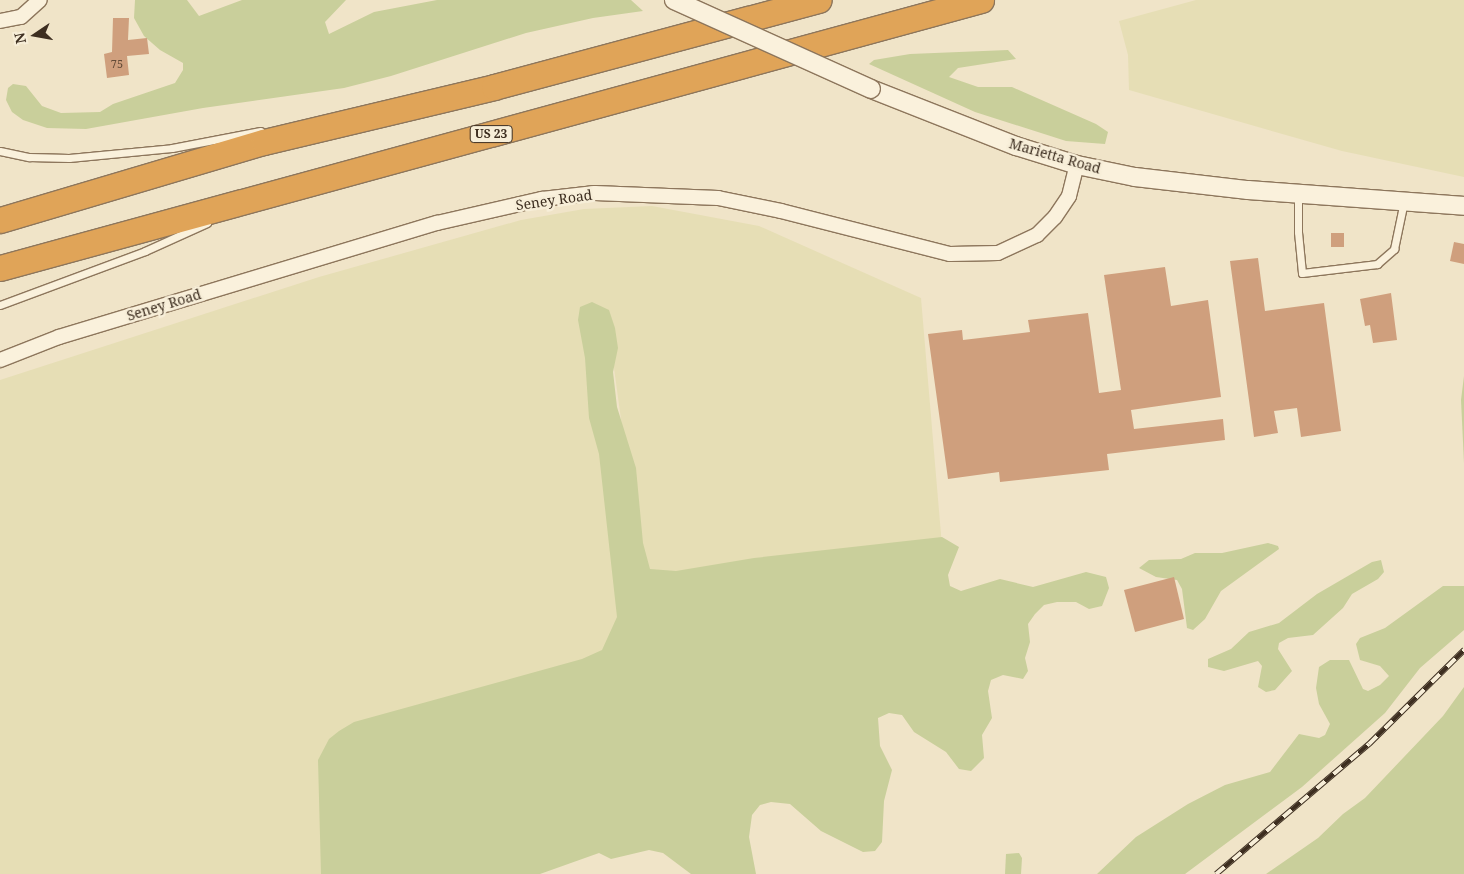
<!DOCTYPE html>
<style>
body{margin:0}
#map{position:relative;width:1464px;height:874px;overflow:hidden;background:#f0e4c8;font-family:"Noto Serif",serif}
div>[style]{position:absolute}
.farmland>*{inset:0;background:#e6deb5}
.green>*{inset:0;background:#c9cf9b}
.building>*{inset:0;background:#cf9f7d}
.roads{filter:drop-shadow(1px 0 #8d765c) drop-shadow(-1px 0 #8d765c) drop-shadow(0 1px #8d765c) drop-shadow(0 -1px #8d765c)}
.service>*{height:7px;margin:-3.5px;padding:0 3.5px;transform-origin:3.5px;border-radius:3.5px;background:#faf1dc}
.minor>*{height:14px;margin:-7px;padding:0 7px;transform-origin:7px;border-radius:7px;background:#faf1dc}
.tertiary>*{height:18px;margin:-9px;padding:0 9px;transform-origin:9px;border-radius:9px;background:#faf1dc}
.motorway>*{height:25px;margin:-12.5px;padding:0 12.5px;transform-origin:12.5px;border-radius:12.5px;background:#e0a458}
.rail>*{height:5.5px;margin-top:-2.75px;transform-origin:0;background:repeating-linear-gradient(90deg,#f7eed8 0 11px,#3d2e20 0 22px);box-sizing:border-box;border-block:1px solid #3d2e20}
.bridges{filter:drop-shadow(1px 0 #8d765c) drop-shadow(-1px 0 #8d765c) drop-shadow(0 1px #8d765c) drop-shadow(0 -1px #8d765c)}
.tertiary-bridge>*{height:18px;margin:-9px;padding:0 9px;transform-origin:9px;border-radius:9px;background:#faf1dc}
span{translate:-50% -50%;white-space:nowrap;text-align:center;line-height:1.15;-webkit-text-stroke:5px #f7eed8;paint-order:stroke}
.number-label{font-size:11px;color:#624a37}
.number-label span{-webkit-text-stroke-width:0}
.shield-label span{padding:1px 4px;background:#f7eed8;border:1px solid;border-radius:4px;-webkit-text-stroke-width:0}
.shield-label{font-size:12px;color:#3d2e20;font-weight:700}
.street-label{font-size:14px;color:#3d2e20}
.north{position:absolute;left:10px;top:10px;width:50px;height:50px;-webkit-text-stroke:4px #f7eed8;paint-order:stroke;rotate:258deg;font-size:14px;font-weight:700;line-height:20px;text-align:center;color:#3d2e20}
.north::after{content:'';display:block;margin:auto;width:18px;height:22px;background:#3d2e20;clip-path:polygon(50% 0,100% 100%,50% 72%,0 100%)}
</style>
<div id="map">
<div class="farmland">
<i style="clip-path:polygon(1196px 0,1464px 0,1464px 177px,1342px 151px,1129px 90px,1128px 55px,1119px 21px)"></i>
<i style="clip-path:polygon(652px 206px,759px 226px,921px 298px,942px 546px,643px 580px,607px 317px,625px 657px,327px 874px,0 874px,0 380px,319px 277px,521px 220px,584px 209px)"></i>
</div>
<div class="green">
<i style="clip-path:polygon(135px 0,187px 0,199px 16px,242px 0,346px 0,325px 22px,329px 34px,374px 12px,437px 0,631px 0,643px 11px,593px 18px,526px 33px,391px 76px,344px 88px,203px 108px,86px 129px,47px 128px,23px 120px,12px 112px,6px 100px,8px 88px,13px 84px,26px 86px,42px 106px,61px 113px,100px 112px,113px 104px,175px 83px,183px 70px,183px 63px,160px 50px,144px 36px,134px 18px)"></i>
<i style="clip-path:polygon(1008px 50px,1016px 59px,958px 68px,949px 77px,978px 87px,1012px 87px,1096px 124px,1108px 132px,1105px 144px,1066px 141px,975px 112px,869px 64px,874px 60px,910px 54px)"></i>
<i style="clip-path:polygon(592px 302px,609px 310px,615px 328px,618px 348px,613px 372px,617px 407px,636px 468px,643px 543px,650px 569px,676px 571px,754px 558px,942px 537px,959px 547px,948px 575px,950px 586px,961px 591px,1000px 579px,1033px 587px,1086px 572px,1106px 577px,1109px 588px,1102px 606px,1089px 609px,1076px 602px,1057px 602px,1044px 605px,1035px 614px,1028px 624px,1030px 642px,1025px 658px,1028px 671px,1023px 679px,1003px 675px,991px 680px,988px 691px,992px 718px,982px 735px,984px 758px,971px 771px,959px 769px,946px 752px,914px 732px,902px 715px,889px 713px,878px 718px,880px 746px,892px 770px,884px 801px,882px 842px,875px 851px,863px 852px,821px 831px,790px 804px,771px 802px,760px 805px,752px 815px,749px 837px,756px 874px,691px 874px,663px 853px,649px 850px,611px 859px,599px 853px,540px 874px,321px 874px,318px 760px,329px 739px,339px 731px,354px 722px,582px 659px,602px 650px,617px 617px,599px 454px,589px 418px,585px 358px,578px 320px,580px 307px)"></i>
<i style="clip-path:polygon(1464px 376px,1464px 463px,1461px 400px)"></i>
<i style="clip-path:polygon(1268px 543px,1278px 546px,1279px 549px,1221px 591px,1205px 619px,1193px 630px,1187px 628px,1182px 589px,1177px 580px,1156px 577px,1139px 568px,1149px 560px,1181px 559px,1195px 553px,1222px 553px)"></i>
<i style="clip-path:polygon(1381px 560px,1384px 572px,1378px 579px,1352px 594px,1343px 608px,1313px 635px,1288px 638px,1279px 643px,1278px 649px,1292px 671px,1275px 690px,1266px 692px,1258px 687px,1262px 666px,1258px 661px,1224px 671px,1208px 667px,1208px 659px,1231px 649px,1249px 632px,1279px 623px,1317px 594px,1372px 562px)"></i>
<i style="clip-path:polygon(1443px 586px,1464px 586px,1464px 630px,1420px 668px,1385px 713px,1302px 787px,1185px 874px,1097px 874px,1136px 837px,1188px 804px,1225px 785px,1270px 772px,1299px 734px,1319px 738px,1325px 735px,1330px 724px,1319px 704px,1316px 688px,1319px 667px,1330px 660px,1349px 660px,1363px 689px,1368px 691px,1380px 685px,1389px 676px,1380px 666px,1360px 660px,1356px 644px,1360px 638px,1385px 628px)"></i>
<i style="clip-path:polygon(1464px 687px,1464px 874px,1266px 874px,1318px 838px,1343px 814px,1365px 798px,1443px 716px)"></i>
<i style="clip-path:polygon(1019px 853px,1022px 858px,1021px 874px,1005px 874px,1006px 854px)"></i>
</div>
<div class="building">
<i style="clip-path:polygon(113px 18px,129px 18px,128px 40px,147px 38px,149px 54px,127px 56px,129px 75px,107px 78px,104px 54px,112px 52px)"></i>
<i style="clip-path:polygon(1331px 233px,1344px 233px,1344px 247px,1331px 247px)"></i>
<i style="clip-path:polygon(1454px 242px,1464px 244px,1464px 264px,1450px 261px)"></i>
<i style="clip-path:polygon(1258px 258px,1265px 311px,1324px 303px,1341px 431px,1301px 437px,1297px 408px,1274px 411px,1278px 433px,1254px 437px,1230px 261px)"></i>
<i style="clip-path:polygon(1165px 267px,1171px 306px,1208px 300px,1221px 397px,1131px 410px,1134px 429px,1223px 419px,1225px 440px,1107px 454px,1109px 470px,1000px 482px,999px 472px,948px 479px,928px 334px,962px 330px,963px 340px,1030px 332px,1028px 320px,1088px 313px,1099px 393px,1121px 390px,1104px 275px)"></i>
<i style="clip-path:polygon(1391px 293px,1397px 340px,1373px 343px,1370px 325px,1365px 326px,1360px 299px)"></i>
<i style="clip-path:polygon(1174px 577px,1184px 619px,1135px 632px,1124px 590px)"></i>
</div>
<div class="roads">
<div class="service">
<i style="left:0;top:151px;width:30px;rotate:12deg"></i>
<i style="left:29px;top:157px;width:40px;rotate:1.4deg"></i>
<i style="left:69px;top:158px;width:103px;rotate:-5.5deg"></i>
<i style="left:172px;top:148px;width:90px;rotate:-10.9deg"></i>
<i style="left:1298px;top:194px;width:38px;rotate:90deg"></i>
<i style="left:1298px;top:232px;width:41px;rotate:84.4deg"></i>
<i style="left:1302px;top:273px;width:76px;rotate:-6.8deg"></i>
<i style="left:1377px;top:264px;width:23px;rotate:-41deg"></i>
<i style="left:1394px;top:249px;width:49px;rotate:-78.2deg"></i>
<i style="left:0;top:305px;width:155px;rotate:-20.4deg"></i>
<i style="left:145px;top:251px;width:68px;rotate:-24.3deg"></i>
</div>
<div class="minor">
<i style="left:0;top:21px;width:21px;rotate:-11deg"></i>
<i style="left:21px;top:17px;width:25px;rotate:-42deg"></i>
<i style="left:0;top:360px;width:63px;rotate:-21.3deg"></i>
<i style="left:59px;top:337px;width:395px;rotate:-16.8deg"></i>
<i style="left:437px;top:223px;width:108px;rotate:-12.9deg"></i>
<i style="left:542px;top:199px;width:53px;rotate:-6.5deg"></i>
<i style="left:595px;top:193px;width:123px;rotate:2.3deg"></i>
<i style="left:718px;top:198px;width:64px;rotate:11.7deg"></i>
<i style="left:781px;top:211px;width:174px;rotate:14.3deg"></i>
<i style="left:950px;top:254px;width:48px;rotate:-1.2deg"></i>
<i style="left:998px;top:253px;width:43px;rotate:-24.8deg"></i>
<i style="left:1037px;top:235px;width:25px;rotate:-45deg"></i>
<i style="left:1055px;top:217px;width:25px;rotate:-56deg"></i>
<i style="left:1069px;top:196px;width:32px;rotate:-76deg"></i>
</div>
<div class="tertiary">
<i style="left:871px;top:89px;width:156px;rotate:21.5deg"></i>
<i style="left:1016px;top:146px;width:64px;rotate:17.3deg"></i>
<i style="left:1077px;top:165px;width:59px;rotate:11.7deg"></i>
<i style="left:1135px;top:177px;width:114px;rotate:6.6deg"></i>
<i style="left:1248px;top:190px;width:217px;rotate:4.2deg"></i>
</div>
<div class="motorway">
<i style="left:0;top:220px;width:275px;rotate:-16.5deg"></i>
<i style="left:264px;top:142px;width:236px;rotate:-13.4deg"></i>
<i style="left:494px;top:87px;width:336px;rotate:-15deg"></i>
<i style="left:0;top:268px;width:1017px;rotate:-15.28deg"></i>
</div>
</div>
<div class="rail">
<i style="left:1216px;top:874px;width:201px;rotate:-40.4deg"></i>
<i style="left:1369px;top:744px;width:134px;rotate:-44.7deg"></i>
</div>
<div class="bridges">
<div class="tertiary-bridge">
<i style="left:674px;top:0;width:216px;rotate:24.3deg"></i>
</div>
</div>
<div class="number-label">
<span style="left:117px;top:64px">75</span>
</div>
<div class="shield-label">
<span style="left:491px;top:134px">US 23</span>
</div>
<div class="street-label">
<span style="left:1055px;top:156px;rotate:16deg">Marietta Road</span>
<span style="left:554px;top:200px;rotate:-8deg">Seney Road</span>
<span style="left:164px;top:305px;rotate:-17deg">Seney Road</span>
</div>
<div class="north">N</div>
</div>
